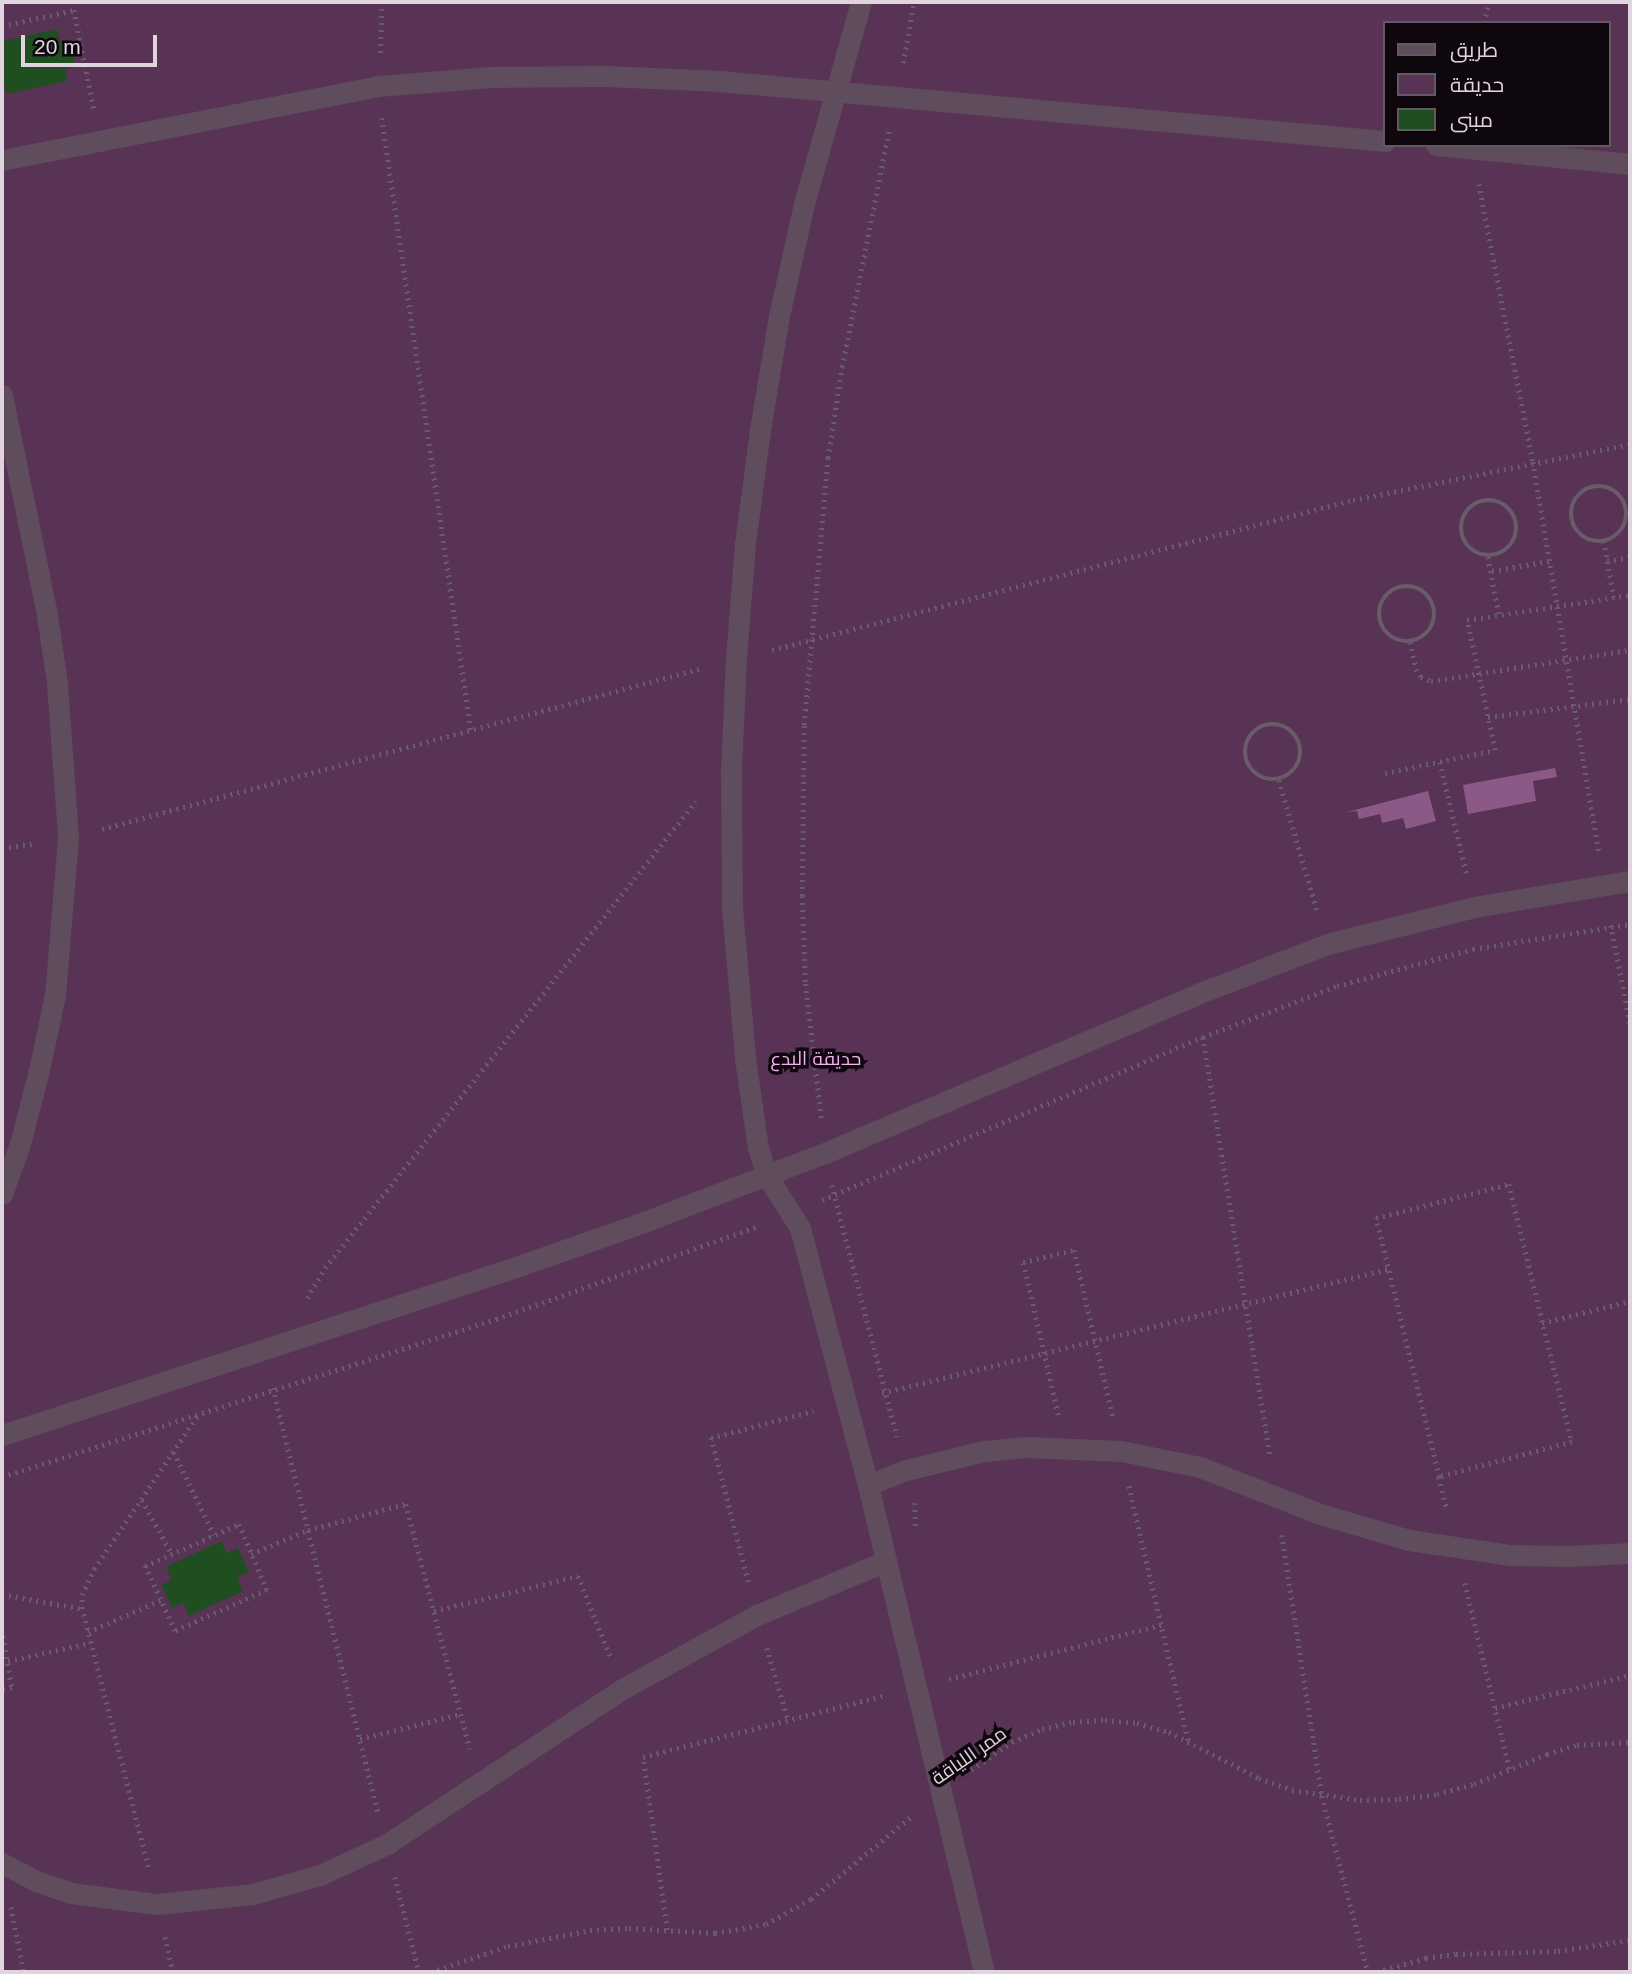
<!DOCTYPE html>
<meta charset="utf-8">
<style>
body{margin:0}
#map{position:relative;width:1632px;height:1974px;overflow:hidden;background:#2a1928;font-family:Arial,Cairo,sans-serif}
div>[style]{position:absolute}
.green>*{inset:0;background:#583355}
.water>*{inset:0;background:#8c5987}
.building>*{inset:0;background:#1f4f20}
.path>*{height:4.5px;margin-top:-2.25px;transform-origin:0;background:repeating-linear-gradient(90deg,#6a5b68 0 2px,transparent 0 7px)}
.path>.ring{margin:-2.25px;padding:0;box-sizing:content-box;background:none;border:4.5px solid #6a5b68;border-radius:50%}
.minor>*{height:21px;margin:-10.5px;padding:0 10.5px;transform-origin:10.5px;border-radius:10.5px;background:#5f4c5d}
span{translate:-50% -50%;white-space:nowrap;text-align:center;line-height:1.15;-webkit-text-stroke:7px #0e070d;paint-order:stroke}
.park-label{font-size:19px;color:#faaef2}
.street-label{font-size:19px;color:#e0d4de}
.frame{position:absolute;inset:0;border:4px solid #e0d4de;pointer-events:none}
.legend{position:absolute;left:1383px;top:21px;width:228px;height:126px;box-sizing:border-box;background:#0e070d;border:2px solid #625961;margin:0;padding:9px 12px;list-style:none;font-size:21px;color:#e0d4de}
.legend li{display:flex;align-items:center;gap:14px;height:35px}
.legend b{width:35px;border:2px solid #625961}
.scale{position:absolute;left:21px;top:35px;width:136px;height:32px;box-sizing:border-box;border:4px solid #e0d4de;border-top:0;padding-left:9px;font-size:21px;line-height:24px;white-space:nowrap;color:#e0d4de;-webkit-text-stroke:5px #0e070d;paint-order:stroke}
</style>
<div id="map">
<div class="green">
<i style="clip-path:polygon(evenodd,2px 2px,1630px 2px,1630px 1972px,2px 1972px,2px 2px,1385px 23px,1609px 23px,1609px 145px,1385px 145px,1385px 23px)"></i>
</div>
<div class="water">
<i style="clip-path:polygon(1555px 768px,1557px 777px,1533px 781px,1536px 801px,1468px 814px,1463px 785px)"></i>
<i style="clip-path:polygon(1428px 791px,1436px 821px,1406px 829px,1403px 818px,1382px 823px,1380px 814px,1359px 819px,1357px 811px,1347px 812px)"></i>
</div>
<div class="building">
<i style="clip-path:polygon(57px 29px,61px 44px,70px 42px,76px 67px,65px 69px,67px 81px,7px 94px,2px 77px,2px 41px)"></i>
<i style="clip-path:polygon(221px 1541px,227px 1553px,238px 1548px,249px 1572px,237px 1577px,243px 1591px,189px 1616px,184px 1603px,172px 1608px,161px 1585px,172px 1580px,166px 1567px)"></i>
</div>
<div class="path">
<i style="left:1484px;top:23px;width:22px;rotate:-77deg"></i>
<i style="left:2px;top:26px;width:74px;rotate:-12.5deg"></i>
<i style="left:74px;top:10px;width:101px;rotate:78.6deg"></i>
<i style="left:380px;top:53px;width:51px;rotate:-87.8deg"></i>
<i style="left:903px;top:63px;width:62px;rotate:-79.8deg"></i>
<i style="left:382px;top:118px;width:618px;rotate:81.73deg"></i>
<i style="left:1479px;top:184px;width:283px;rotate:79deg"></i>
<i style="left:1533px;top:462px;width:398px;rotate:80.4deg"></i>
<i class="ring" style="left:1571px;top:486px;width:51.5px;height:51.5px"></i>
<i class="ring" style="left:1461px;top:500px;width:51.5px;height:51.5px"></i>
<i style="left:1604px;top:541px;width:57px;rotate:79.9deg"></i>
<i style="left:1488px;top:557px;width:58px;rotate:79.1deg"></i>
<i style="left:1607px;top:561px;width:23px;rotate:-10deg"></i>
<i style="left:1492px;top:571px;width:58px;rotate:-10deg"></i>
<i class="ring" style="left:1379px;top:586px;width:51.5px;height:51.5px"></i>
<i style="left:1410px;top:642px;width:28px;rotate:77deg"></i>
<i style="left:1416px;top:669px;width:9px;rotate:58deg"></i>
<i style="left:1421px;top:677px;width:11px;rotate:22deg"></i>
<i style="left:1431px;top:681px;width:201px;rotate:-8.9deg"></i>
<i style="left:772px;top:650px;width:600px;rotate:-14.48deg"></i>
<i style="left:1353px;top:500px;width:283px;rotate:-11.4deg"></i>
<i style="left:1488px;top:717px;width:143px;rotate:-7.2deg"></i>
<i class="ring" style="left:1245px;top:724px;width:51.5px;height:51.5px"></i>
<i style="left:1440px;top:762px;width:116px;rotate:76.6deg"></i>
<i style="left:1385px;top:773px;width:112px;rotate:-11.8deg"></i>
<i style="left:1495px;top:750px;width:133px;rotate:-102.2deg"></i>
<i style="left:1467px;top:620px;width:165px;rotate:-8.7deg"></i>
<i style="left:1279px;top:780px;width:139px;rotate:73.7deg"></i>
<i style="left:102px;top:829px;width:621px;rotate:-15.02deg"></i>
<i style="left:2px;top:848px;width:30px;rotate:-8deg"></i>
<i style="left:1611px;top:925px;width:100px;rotate:79deg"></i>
<i style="left:1203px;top:1037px;width:425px;rotate:80.9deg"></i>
<i style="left:821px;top:1118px;width:137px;rotate:-96.7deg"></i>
<i style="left:805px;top:982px;width:86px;rotate:-92deg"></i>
<i style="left:802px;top:896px;width:171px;rotate:-89.3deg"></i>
<i style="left:804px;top:725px;width:268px;rotate:-84.9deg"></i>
<i style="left:828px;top:458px;width:92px;rotate:-81.3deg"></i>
<i style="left:842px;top:367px;width:242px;rotate:-78.8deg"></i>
<i style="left:1509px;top:1184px;width:266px;rotate:76.3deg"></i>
<i style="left:1572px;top:1442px;width:138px;rotate:165.3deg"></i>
<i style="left:1439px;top:1477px;width:267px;rotate:-103.7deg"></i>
<i style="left:1376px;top:1218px;width:137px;rotate:-14.3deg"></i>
<i style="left:832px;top:1185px;width:260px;rotate:75.5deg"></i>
<i style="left:822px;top:1200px;width:414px;rotate:-23.2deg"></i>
<i style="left:1203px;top:1037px;width:143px;rotate:-20.8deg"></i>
<i style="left:1337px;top:986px;width:141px;rotate:-15.2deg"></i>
<i style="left:1473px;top:949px;width:159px;rotate:-9deg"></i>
<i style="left:307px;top:1298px;width:35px;rotate:-59deg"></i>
<i style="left:325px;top:1268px;width:596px;rotate:-51.54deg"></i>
<i style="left:1542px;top:1323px;width:91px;rotate:-14deg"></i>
<i style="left:273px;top:1388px;width:436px;rotate:76.1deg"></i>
<i style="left:882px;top:1393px;width:521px;rotate:-13.77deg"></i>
<i style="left:1058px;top:1415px;width:157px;rotate:-102.9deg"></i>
<i style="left:1023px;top:1262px;width:52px;rotate:-13.2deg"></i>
<i style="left:1074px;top:1250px;width:171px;rotate:76.8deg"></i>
<i style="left:174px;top:1452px;width:92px;rotate:64.3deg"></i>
<i style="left:2px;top:1477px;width:519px;rotate:-17.74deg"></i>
<i style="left:496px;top:1319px;width:278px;rotate:-19.5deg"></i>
<i style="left:1439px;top:1477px;width:34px;rotate:76deg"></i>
<i style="left:1129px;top:1486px;width:261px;rotate:76.9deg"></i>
<i style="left:142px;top:1500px;width:62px;rotate:60.9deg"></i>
<i style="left:915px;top:1503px;width:26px;rotate:88deg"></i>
<i style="left:239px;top:1524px;width:72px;rotate:67deg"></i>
<i style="left:267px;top:1590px;width:101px;rotate:156deg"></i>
<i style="left:175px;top:1631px;width:72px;rotate:-114.8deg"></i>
<i style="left:145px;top:1566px;width:103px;rotate:-24.1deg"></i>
<i style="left:1282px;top:1535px;width:264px;rotate:81.3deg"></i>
<i style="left:1322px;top:1796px;width:182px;rotate:75.4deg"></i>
<i style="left:251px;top:1554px;width:62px;rotate:-22.8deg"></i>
<i style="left:308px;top:1530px;width:101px;rotate:-14.9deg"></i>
<i style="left:406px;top:1504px;width:253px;rotate:75.4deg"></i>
<i style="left:748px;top:1582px;width:149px;rotate:-104.4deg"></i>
<i style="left:711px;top:1438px;width:106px;rotate:-14.8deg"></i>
<i style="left:1465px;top:1583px;width:192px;rotate:76.5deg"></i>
<i style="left:2px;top:1594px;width:81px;rotate:10.6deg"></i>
<i style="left:434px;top:1611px;width:148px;rotate:-13.7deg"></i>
<i style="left:578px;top:1576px;width:88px;rotate:68.1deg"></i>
<i style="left:2px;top:1629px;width:60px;rotate:80.4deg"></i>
<i style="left:12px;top:1688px;width:10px;rotate:169deg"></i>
<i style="left:88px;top:1632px;width:80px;rotate:-23.7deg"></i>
<i style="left:767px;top:1648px;width:75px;rotate:73.7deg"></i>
<i style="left:8px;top:1661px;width:84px;rotate:-12.4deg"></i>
<i style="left:949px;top:1679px;width:219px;rotate:-14.3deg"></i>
<i style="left:1495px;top:1708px;width:139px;rotate:-13.7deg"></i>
<i style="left:360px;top:1739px;width:103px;rotate:-14deg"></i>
<i style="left:971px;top:1770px;width:50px;rotate:-34.3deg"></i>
<i style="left:1012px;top:1742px;width:33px;rotate:-23deg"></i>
<i style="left:1042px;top:1729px;width:32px;rotate:-13deg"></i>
<i style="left:1073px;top:1722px;width:32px;rotate:-4deg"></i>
<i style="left:1105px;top:1720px;width:32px;rotate:5deg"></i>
<i style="left:1137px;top:1723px;width:33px;rotate:16deg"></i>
<i style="left:1169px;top:1732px;width:101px;rotate:27.1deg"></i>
<i style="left:1259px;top:1778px;width:35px;rotate:20deg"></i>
<i style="left:1292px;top:1790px;width:69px;rotate:8.4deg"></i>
<i style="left:1360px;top:1800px;width:39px;rotate:-1deg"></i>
<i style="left:1399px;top:1799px;width:38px;rotate:-7deg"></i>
<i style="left:1437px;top:1794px;width:38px;rotate:-15deg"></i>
<i style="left:1474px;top:1784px;width:79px;rotate:-22.3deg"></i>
<i style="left:1547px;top:1754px;width:31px;rotate:-17deg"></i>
<i style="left:1577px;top:1745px;width:53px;rotate:-3.2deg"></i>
<i style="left:148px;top:1867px;width:266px;rotate:-104.3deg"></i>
<i style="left:82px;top:1609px;width:14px;rotate:-90deg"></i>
<i style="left:82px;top:1595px;width:29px;rotate:-65deg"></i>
<i style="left:94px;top:1569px;width:189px;rotate:-56deg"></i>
<i style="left:395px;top:1877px;width:98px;rotate:75.8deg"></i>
<i style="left:11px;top:1907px;width:66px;rotate:78.7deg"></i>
<i style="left:667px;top:1930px;width:175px;rotate:-97.9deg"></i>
<i style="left:643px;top:1757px;width:247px;rotate:-14.3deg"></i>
<i style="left:165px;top:1937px;width:36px;rotate:77deg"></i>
<i style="left:431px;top:1972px;width:81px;rotate:-18.7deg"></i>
<i style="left:508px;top:1946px;width:84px;rotate:-11deg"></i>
<i style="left:590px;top:1930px;width:39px;rotate:-3deg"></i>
<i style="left:629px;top:1928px;width:86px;rotate:3.3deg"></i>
<i style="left:715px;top:1933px;width:52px;rotate:-10deg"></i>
<i style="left:766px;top:1924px;width:51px;rotate:-29.1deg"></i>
<i style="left:811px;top:1899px;width:131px;rotate:-39.4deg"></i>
<i style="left:1377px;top:1972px;width:51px;rotate:-15.9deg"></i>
<i style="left:1426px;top:1958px;width:30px;rotate:-8deg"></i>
<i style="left:1456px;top:1954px;width:102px;rotate:-1.7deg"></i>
<i style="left:1558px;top:1951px;width:73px;rotate:-8.7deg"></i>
</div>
<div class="minor">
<i style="left:861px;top:2px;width:210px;rotate:105.8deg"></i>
<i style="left:804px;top:204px;width:115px;rotate:102.6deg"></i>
<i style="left:779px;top:316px;width:116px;rotate:99.5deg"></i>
<i style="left:760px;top:430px;width:115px;rotate:97.5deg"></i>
<i style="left:745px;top:544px;width:115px;rotate:94.5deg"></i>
<i style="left:736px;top:659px;width:112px;rotate:92.6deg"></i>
<i style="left:731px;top:771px;width:137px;rotate:89.6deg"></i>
<i style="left:732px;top:908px;width:151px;rotate:85deg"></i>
<i style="left:745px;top:1058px;width:91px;rotate:81.8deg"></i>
<i style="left:758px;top:1148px;width:29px;rotate:72deg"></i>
<i style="left:767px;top:1176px;width:62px;rotate:57.6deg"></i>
<i style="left:800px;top:1228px;width:266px;rotate:75.2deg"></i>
<i style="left:868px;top:1485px;width:501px;rotate:76.6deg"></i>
<i style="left:1436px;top:145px;width:195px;rotate:5.6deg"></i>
<i style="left:2px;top:160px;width:383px;rotate:-11.1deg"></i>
<i style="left:378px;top:86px;width:114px;rotate:-4.5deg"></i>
<i style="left:492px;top:77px;width:114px;rotate:-0.5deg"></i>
<i style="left:606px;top:76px;width:114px;rotate:2.5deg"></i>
<i style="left:720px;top:81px;width:668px;rotate:5.16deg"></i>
<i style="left:2px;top:395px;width:218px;rotate:78.4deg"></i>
<i style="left:46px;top:609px;width:75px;rotate:81.5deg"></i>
<i style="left:57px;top:683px;width:155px;rotate:85.9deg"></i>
<i style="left:68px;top:838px;width:158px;rotate:94.7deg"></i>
<i style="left:55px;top:995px;width:81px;rotate:102.1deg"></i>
<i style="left:38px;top:1074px;width:72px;rotate:104.4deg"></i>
<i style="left:20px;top:1144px;width:53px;rotate:109.8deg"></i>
<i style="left:2px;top:1435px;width:541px;rotate:-18.1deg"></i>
<i style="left:516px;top:1267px;width:127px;rotate:-19.3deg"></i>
<i style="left:636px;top:1225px;width:202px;rotate:-20.9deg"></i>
<i style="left:825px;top:1153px;width:405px;rotate:-23.1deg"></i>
<i style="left:1197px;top:994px;width:139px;rotate:-21deg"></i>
<i style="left:1327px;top:944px;width:152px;rotate:-14.1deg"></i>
<i style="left:1474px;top:907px;width:158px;rotate:-9.5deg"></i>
<i style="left:868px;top:1485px;width:41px;rotate:-21.5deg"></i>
<i style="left:906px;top:1470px;width:80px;rotate:-13.7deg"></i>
<i style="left:984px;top:1451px;width:42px;rotate:-5.4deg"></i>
<i style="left:1026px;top:1447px;width:95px;rotate:2.4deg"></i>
<i style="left:1121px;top:1451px;width:81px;rotate:11.4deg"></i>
<i style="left:1200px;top:1467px;width:129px;rotate:21.4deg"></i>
<i style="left:1320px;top:1514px;width:93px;rotate:16.3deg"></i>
<i style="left:1409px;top:1540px;width:103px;rotate:8.4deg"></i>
<i style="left:1511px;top:1555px;width:57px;rotate:1deg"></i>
<i style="left:1568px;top:1556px;width:62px;rotate:-2.8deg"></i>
<i style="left:2px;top:1863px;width:38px;rotate:28deg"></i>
<i style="left:36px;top:1881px;width:37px;rotate:19deg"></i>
<i style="left:71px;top:1893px;width:87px;rotate:7.3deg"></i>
<i style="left:157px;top:1904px;width:97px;rotate:-5.9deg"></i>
<i style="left:253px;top:1894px;width:70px;rotate:-15.8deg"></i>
<i style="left:320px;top:1875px;width:74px;rotate:-24.8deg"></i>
<i style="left:387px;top:1844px;width:284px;rotate:-33.4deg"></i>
<i style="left:624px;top:1688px;width:152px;rotate:-28.8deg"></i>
<i style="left:757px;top:1615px;width:140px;rotate:-22.7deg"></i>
</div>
<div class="park-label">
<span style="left:816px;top:1059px">حديقة البدع</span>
</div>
<div class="street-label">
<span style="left:969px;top:1756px;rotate:-35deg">ممر اللياقة</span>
</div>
<div class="frame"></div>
<ul class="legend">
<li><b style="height:9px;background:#5f4c5d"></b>طريق</li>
<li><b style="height:19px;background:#583355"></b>حديقة</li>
<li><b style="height:19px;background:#1f4f20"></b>مبنى</li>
</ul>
<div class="scale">20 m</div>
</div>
